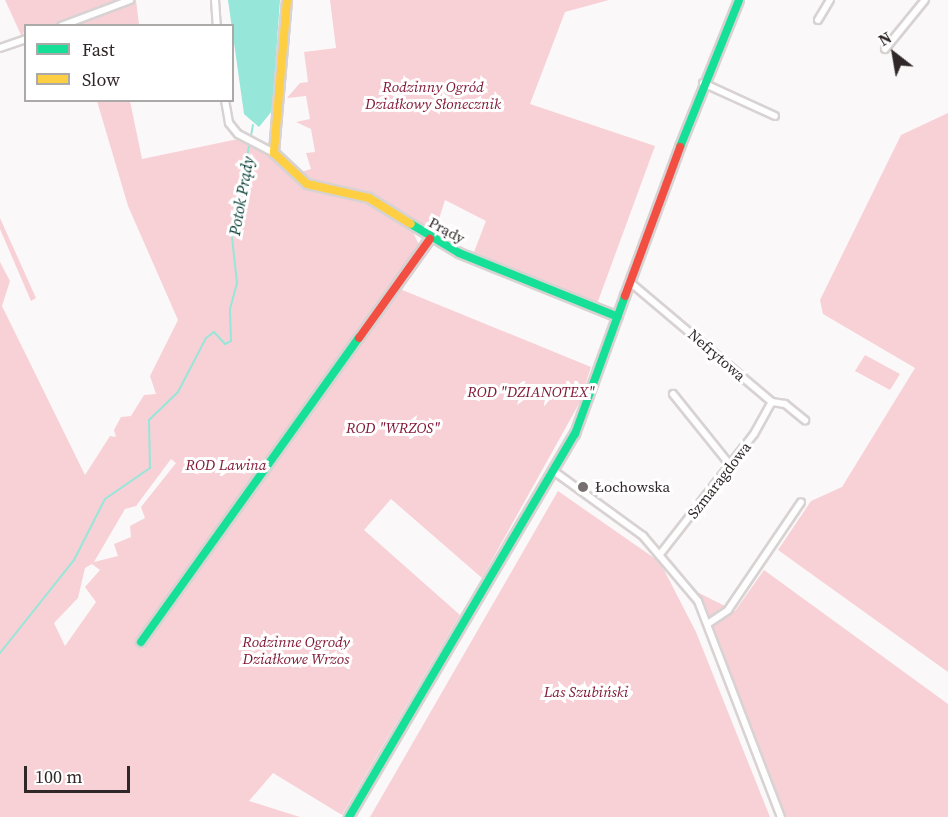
<!DOCTYPE html>
<meta charset="utf-8">
<style>
body{margin:0}
#map{position:relative;width:948px;height:817px;overflow:hidden;background:#fbf8f9;font-family:"Source Serif 4",serif}
div>[style]{position:absolute}
.green>*{inset:0;background:#f8d1d7}
.water>*{inset:0;background:#96e6d9}
.stream>*{height:2px;margin:-1px;padding:0 1px;transform-origin:1px;border-radius:1px;background:#96e6d9}
.roads{filter:drop-shadow(2px 0 #d8d2d3) drop-shadow(-2px 0 #d8d2d3) drop-shadow(0 2px #d8d2d3) drop-shadow(0 -2px #d8d2d3)}
.street>*{height:6px;margin:-3px;padding:0 3px;transform-origin:3px;border-radius:3px;background:#fefefe}
.fast>*{height:8px;margin:-4px;padding:0 4px;transform-origin:4px;border-radius:4px;background:#16e098}
.slow>*{height:8px;margin:-4px;padding:0 4px;transform-origin:4px;border-radius:4px;background:#ffcf43}
.jam>*{height:8px;margin:-4px;padding:0 4px;transform-origin:4px;border-radius:4px;background:#f24e42}
.dots>*{width:16px;height:16px;translate:-50% -50%;box-sizing:border-box;border:3px solid #fff;border-radius:50%}
span{translate:-50% -50%;white-space:nowrap;text-align:center;line-height:1.15;-webkit-text-stroke:6px #fff;paint-order:stroke}
.park-label{font-size:15px;color:#7f1535;font-style:italic}
.street-label{font-size:15px;color:#302728}
.poi-label{font-size:15px;color:#302728}
.left{translate:0 -50%;text-align:left}
.water-label{font-size:16px;color:#003a32;font-style:italic}
.legend{position:absolute;left:24px;top:24px;width:210px;height:78px;box-sizing:border-box;background:#fff;border:2px solid #aca9a9;margin:0;padding:8px 10px;list-style:none;font-size:18px;color:#302728}
.legend li{display:flex;align-items:center;gap:12px;height:30px}
.legend b{width:30px;border:2px solid #aca9a9}
.north{position:absolute;left:864px;top:24px;width:60px;height:60px;-webkit-text-stroke:4px #fff;paint-order:stroke;rotate:329deg;font-size:16px;font-weight:700;line-height:24px;text-align:center;color:#302728}
.north::after{content:'';display:block;margin:auto;width:21px;height:27px;background:#302728;clip-path:polygon(50% 0,100% 100%,50% 72%,0 100%)}
.scale{position:absolute;left:24px;top:766px;width:106px;height:27px;box-sizing:border-box;border:3px solid #302728;border-top:0;padding-left:8px;font-size:18px;line-height:21px;white-space:nowrap;color:#302728;-webkit-text-stroke:4px #fff;paint-order:stroke}
</style>
<div id="map">
<div class="green">
<i style="clip-path:polygon(5px 0,116px 0,55px 25px,26px 26px,22px 37px)"></i>
<i style="clip-path:polygon(136px 0,139px 25px,68px 26px,131px 4px)"></i>
<i style="clip-path:polygon(evenodd,330px 0,609px 0,565px 12px,530px 104px,655px 146px,597px 304px,474px 252px,486px 221px,445px 200px,434px 235px,427px 239px,411px 228px,420px 247px,151px 625px,146px 624px,137px 644px,143px 649px,400px 289px,591px 367px,580px 402px,482px 578px,391px 499px,364px 530px,460px 615px,342px 815px,273px 773px,249px 801px,300px 817px,0 817px,0 262px,10px 281px,2px 306px,85px 475px,110px 436px,116px 437px,114px 430px,121px 417px,131px 416px,144px 395px,156px 394px,150px 376px,178px 320px,128px 206px,97px 101px,130px 101px,142px 159px,243px 138px,266px 145px,301px 172px,311px 169px,306px 153px,315px 152px,311px 129px,296px 122px,310px 119px,306px 96px,287px 98px,300px 83px,308px 82px,304px 52px,336px 48px,330px 0,171px 459px,176px 463px,141px 507px,145px 518px,130px 526px,131px 537px,114px 544px,118px 556px,94px 562px,125px 509px,136px 506px,171px 459px,330px 0,92px 564px,100px 570px,85px 587px,96px 602px,65px 646px,54px 623px,78px 598px,85px 568px,92px 564px)"></i>
<i style="clip-path:polygon(948px 113px,948px 672px,778px 550px,811px 501px,842px 487px,915px 368px,823px 314px,820px 300px,901px 135px)"></i>
<i style="clip-path:polygon(0 218px,36px 298px,31px 301px,0 229px)"></i>
<i style="clip-path:polygon(865px 355px,900px 374px,890px 390px,855px 371px)"></i>
<i style="clip-path:polygon(558px 491px,660px 562px,696px 632px,770px 817px,370px 817px)"></i>
<i style="clip-path:polygon(764px 570px,948px 704px,948px 817px,785px 817px,697px 592px,735px 611px)"></i>
</div>
<div class="water">
<i style="clip-path:polygon(228px 0,280px 0,272px 111px,259px 127px,244px 114px)"></i>
</div>
<div class="stream">
<i style="left:0;top:653px;width:119px;rotate:-51.5deg"></i>
<i style="left:74px;top:560px;width:68px;rotate:-63.1deg"></i>
<i style="left:105px;top:499px;width:55px;rotate:-34.6deg"></i>
<i style="left:150px;top:468px;width:48px;rotate:-91.2deg"></i>
<i style="left:149px;top:420px;width:40px;rotate:-44deg"></i>
<i style="left:178px;top:392px;width:61px;rotate:-62.6deg"></i>
<i style="left:206px;top:338px;width:10px;rotate:-37deg"></i>
<i style="left:214px;top:332px;width:16px;rotate:47deg"></i>
<i style="left:225px;top:344px;width:7px;rotate:-27deg"></i>
<i style="left:231px;top:341px;width:32px;rotate:-92deg"></i>
<i style="left:230px;top:309px;width:27px;rotate:-75deg"></i>
<i style="left:237px;top:283px;width:46px;rotate:-96.2deg"></i>
<i style="left:232px;top:237px;width:114px;rotate:-79.4deg"></i>
</div>
<div class="roads">
<div class="street">
<i style="left:215px;top:0;width:26px;rotate:86deg"></i>
<i style="left:818px;top:20px;width:23px;rotate:-59deg"></i>
<i style="left:61px;top:26px;width:74px;rotate:-20.6deg"></i>
<i style="left:0;top:48px;width:28px;rotate:-19deg"></i>
<i style="left:885px;top:49px;width:63px;rotate:-50.8deg"></i>
<i style="left:703px;top:83px;width:79px;rotate:24.6deg"></i>
<i style="left:225px;top:100px;width:23px;rotate:80deg"></i>
<i style="left:229px;top:123px;width:14px;rotate:51deg"></i>
<i style="left:238px;top:134px;width:41px;rotate:27.8deg"></i>
<i style="left:631px;top:283px;width:185px;rotate:40.2deg"></i>
<i style="left:772px;top:402px;width:13px;rotate:9deg"></i>
<i style="left:785px;top:404px;width:26px;rotate:39deg"></i>
<i style="left:673px;top:394px;width:91px;rotate:51.2deg"></i>
<i style="left:555px;top:472px;width:109px;rotate:36deg"></i>
<i style="left:643px;top:536px;width:85px;rotate:49.8deg"></i>
<i style="left:698px;top:601px;width:231px;rotate:69deg"></i>
<i style="left:661px;top:553px;width:151px;rotate:-52deg"></i>
<i style="left:754px;top:434px;width:37px;rotate:-61deg"></i>
<i style="left:709px;top:623px;width:23px;rotate:-34deg"></i>
<i style="left:728px;top:610px;width:130px;rotate:-55.9deg"></i>
</div>
<div class="fast">
<i style="left:680px;top:147px;width:158px;rotate:-68.1deg"></i>
<i style="left:411px;top:224px;width:56px;rotate:31.1deg"></i>
<i style="left:459px;top:253px;width:171px;rotate:21.9deg"></i>
<i style="left:141px;top:642px;width:374px;rotate:-54.4deg"></i>
<i style="left:349px;top:817px;width:445px;rotate:-59.5deg"></i>
<i style="left:575px;top:434px;width:147px;rotate:-70.1deg"></i>
</div>
<div class="slow">
<i style="left:287px;top:0;width:154px;rotate:94.9deg"></i>
<i style="left:274px;top:153px;width:45px;rotate:43.2deg"></i>
<i style="left:307px;top:184px;width:64px;rotate:12.7deg"></i>
<i style="left:369px;top:198px;width:49px;rotate:31.8deg"></i>
</div>
<div class="jam">
<i style="left:625px;top:296px;width:159px;rotate:-69.7deg"></i>
<i style="left:359px;top:338px;width:122px;rotate:-54.4deg"></i>
</div>
</div>
<div class="dots">
<i style="left:583px;top:487px;background:#777071"></i>
</div>
<div class="park-label">
<span style="left:433px;top:95px">Rodzinny Ogród<br>Działkowy Słonecznik</span>
<span style="left:531px;top:392px">ROD "DZIANOTEX"</span>
<span style="left:393px;top:428px">ROD "WRZOS"</span>
<span style="left:226px;top:465px">ROD Lawina</span>
<span style="left:296px;top:650px">Rodzinne Ogrody<br>Działkowe Wrzos</span>
<span style="left:586px;top:692px">Las Szubiński</span>
</div>
<div class="street-label">
<span style="left:447px;top:230px;rotate:28deg">Prądy</span>
<span style="left:717px;top:355px;rotate:41deg">Nefrytowa</span>
<span style="left:719px;top:480px;rotate:-52deg">Szmaragdowa</span>
</div>
<div class="poi-label">
<span class="left" style="left:595px;top:487px">Łochowska</span>
</div>
<div class="water-label">
<span style="left:241px;top:196px;rotate:-80deg">Potok Prądy</span>
</div>
<ul class="legend">
<li><b style="height:8px;background:#16e098"></b>Fast</li>
<li><b style="height:8px;background:#ffcf43"></b>Slow</li>
</ul>
<div class="north">N</div>
<div class="scale">100 m</div>
</div>
